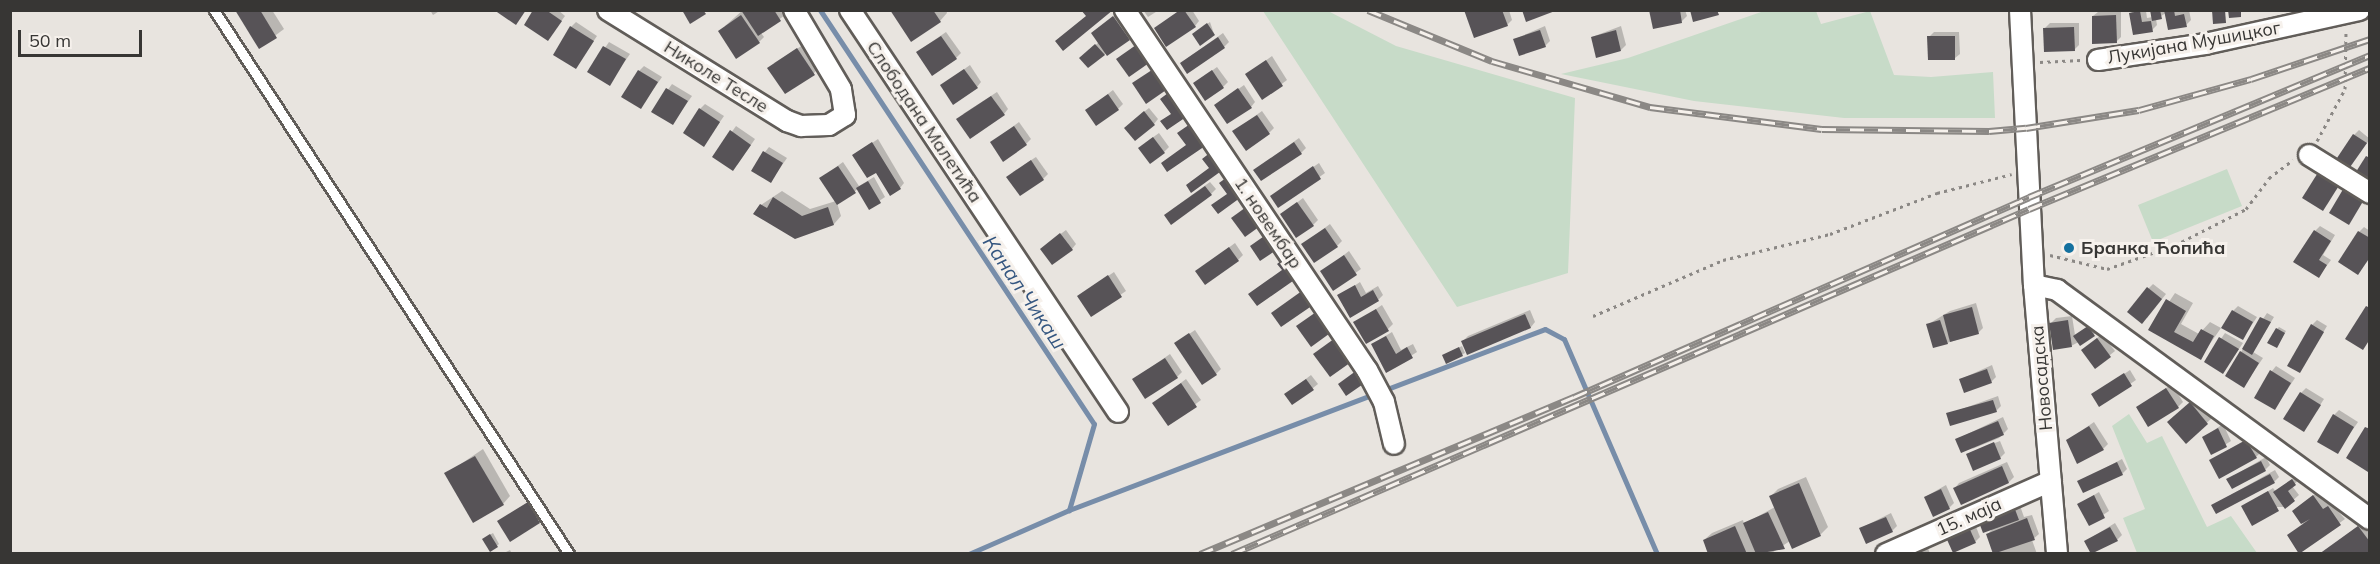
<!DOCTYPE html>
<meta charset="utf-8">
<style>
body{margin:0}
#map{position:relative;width:2380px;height:564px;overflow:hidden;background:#e8e4df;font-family:Mulish,sans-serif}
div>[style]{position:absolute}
.green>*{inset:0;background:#c7dbc8}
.shadow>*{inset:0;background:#0003}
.stream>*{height:5px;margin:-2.5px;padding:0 2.5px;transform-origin:2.5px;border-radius:2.5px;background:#778da9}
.building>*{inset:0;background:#575357}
.path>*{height:3px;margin-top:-1.5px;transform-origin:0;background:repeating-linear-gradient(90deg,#8b8885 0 3px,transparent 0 7.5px)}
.roads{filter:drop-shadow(2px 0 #615d59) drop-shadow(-2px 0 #615d59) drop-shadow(0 2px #615d59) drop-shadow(0 -2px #615d59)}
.lane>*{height:9px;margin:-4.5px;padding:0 4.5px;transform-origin:4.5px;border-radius:4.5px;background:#fff}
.street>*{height:20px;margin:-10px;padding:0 10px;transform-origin:10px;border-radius:10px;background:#fff}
.rail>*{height:7px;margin-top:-3.5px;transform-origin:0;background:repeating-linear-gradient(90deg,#f6f1ec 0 14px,#8b8885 0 28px);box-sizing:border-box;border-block:2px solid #8b8885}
.dots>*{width:16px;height:16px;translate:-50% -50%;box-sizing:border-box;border:3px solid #f6f1ec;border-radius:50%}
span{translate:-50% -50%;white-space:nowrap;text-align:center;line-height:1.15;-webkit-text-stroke:6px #f6f1ec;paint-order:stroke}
.street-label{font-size:18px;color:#373634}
.poi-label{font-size:18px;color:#373634;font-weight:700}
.left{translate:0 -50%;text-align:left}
.water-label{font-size:20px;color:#345680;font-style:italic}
.frame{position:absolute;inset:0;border:12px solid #373634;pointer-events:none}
.scale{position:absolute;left:18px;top:30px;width:124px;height:27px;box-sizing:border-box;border:3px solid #373634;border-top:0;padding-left:8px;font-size:18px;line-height:21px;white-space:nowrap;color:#373634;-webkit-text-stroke:4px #f6f1ec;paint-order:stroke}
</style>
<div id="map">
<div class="green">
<i style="clip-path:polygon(1263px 11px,1328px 11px,1396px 46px,1575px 98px,1568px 273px,1457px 307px)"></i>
<i style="clip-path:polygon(1764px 11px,1816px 11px,1821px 24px,1870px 11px,1894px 75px,1931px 77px,1993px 72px,1995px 118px,1844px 118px,1694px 101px,1561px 74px,1628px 58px)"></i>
<i style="clip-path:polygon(2227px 169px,2242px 206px,2153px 242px,2138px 205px)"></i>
<i style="clip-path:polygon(2129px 414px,2147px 443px,2162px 436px,2207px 527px,2231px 516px,2257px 553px,2137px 553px,2123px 518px,2145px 509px,2112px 426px)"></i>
</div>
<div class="shadow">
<i style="clip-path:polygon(237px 10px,272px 10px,284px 29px,260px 47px)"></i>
<i style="clip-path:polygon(430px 10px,441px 10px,433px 15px)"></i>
<i style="clip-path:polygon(535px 10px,558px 10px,565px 16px,548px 39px)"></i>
<i style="clip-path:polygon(743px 10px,782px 10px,785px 15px,761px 33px,764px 37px,759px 42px,725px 26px)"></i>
<i style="clip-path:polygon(892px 10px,946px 10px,947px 13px,940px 21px)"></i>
<i style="clip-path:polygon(1143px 10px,1159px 10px,1148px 17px)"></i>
<i style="clip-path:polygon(1180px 10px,1192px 10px,1199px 21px,1195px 26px,1156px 28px)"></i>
<i style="clip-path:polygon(1465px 10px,1509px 10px,1512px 20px,1507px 25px)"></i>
<i style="clip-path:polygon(1651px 10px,1685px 10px,1687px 16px,1682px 21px)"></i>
<i style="clip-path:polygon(2134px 10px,2146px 11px,2147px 18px,2153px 17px,2152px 10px,2189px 10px,2191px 20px,2186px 25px,2166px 13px,2156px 19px,2157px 25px,2152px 30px,2131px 13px)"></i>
<i style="clip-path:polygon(2121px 11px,2121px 37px,2116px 42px,2093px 16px,2098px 12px)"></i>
<i style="clip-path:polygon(1118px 13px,1134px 34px,1088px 66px,1081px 58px,1099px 42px,1093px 33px)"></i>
<i style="clip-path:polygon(576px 22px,597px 36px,576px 67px,571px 27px)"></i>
<i style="clip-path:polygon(1210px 22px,1214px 34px,1196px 32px)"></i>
<i style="clip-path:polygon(2050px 23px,2079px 23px,2079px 45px,2074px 50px,2045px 28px)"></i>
<i style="clip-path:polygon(1545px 26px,1550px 41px,1545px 46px,1515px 39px)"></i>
<i style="clip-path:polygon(1621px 26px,1626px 45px,1621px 50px,1592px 37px)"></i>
<i style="clip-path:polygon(946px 32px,961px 53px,956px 58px,917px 52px)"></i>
<i style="clip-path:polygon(1934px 32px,1959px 32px,1960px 54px,1955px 58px,1929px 37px)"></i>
<i style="clip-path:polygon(1223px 33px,1229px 42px,1224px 47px,1181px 63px)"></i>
<i style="clip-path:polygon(609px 42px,630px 54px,609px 84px,589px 71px)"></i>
<i style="clip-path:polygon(803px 45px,819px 68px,814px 73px,774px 63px)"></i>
<i style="clip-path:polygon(1272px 56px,1287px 80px,1263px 98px,1247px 74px)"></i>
<i style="clip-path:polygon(970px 65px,981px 82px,977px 87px,942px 85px)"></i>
<i style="clip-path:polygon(644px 66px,662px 77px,641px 107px,639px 71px)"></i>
<i style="clip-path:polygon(1217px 67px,1228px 82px,1223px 87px,1195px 83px)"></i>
<i style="clip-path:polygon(672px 84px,692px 96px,673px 123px,653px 111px)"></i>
<i style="clip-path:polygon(1244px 85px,1255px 102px,1251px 107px,1216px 105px)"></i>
<i style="clip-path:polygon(1113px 90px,1123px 104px,1118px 109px,1087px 110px)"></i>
<i style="clip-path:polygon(997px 92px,1008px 109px,1004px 114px,963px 114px)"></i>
<i style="clip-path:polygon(705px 104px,724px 116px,704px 145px,700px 109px)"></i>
<i style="clip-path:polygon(1149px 108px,1158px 119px,1154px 124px,1130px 123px)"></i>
<i style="clip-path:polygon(1262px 111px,1274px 128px,1269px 133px,1234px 131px)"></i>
<i style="clip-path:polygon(1019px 122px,1031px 139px,1026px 144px,992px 142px)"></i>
<i style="clip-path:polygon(736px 126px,755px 139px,737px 165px,714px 157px)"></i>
<i style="clip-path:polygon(2359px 130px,2370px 139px,2348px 168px,2354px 135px)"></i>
<i style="clip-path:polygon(1159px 133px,1169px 147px,1164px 152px,1145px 143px)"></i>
<i style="clip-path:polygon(1299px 138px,1306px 148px,1301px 153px,1255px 170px)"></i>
<i style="clip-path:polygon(878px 139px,904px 183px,900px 188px,854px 155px)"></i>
<i style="clip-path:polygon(769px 147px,787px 158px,771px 181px,765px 152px)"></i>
<i style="clip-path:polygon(1036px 157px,1048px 174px,1043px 179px,1013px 172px)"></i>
<i style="clip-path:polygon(843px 162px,859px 186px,874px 177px,885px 197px,869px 208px,858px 189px,837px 203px,841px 216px,834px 224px,795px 238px,761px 205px,782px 191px,810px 209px,836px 201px,821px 178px)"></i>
<i style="clip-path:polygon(1319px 163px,1325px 173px,1279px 206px,1272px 196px)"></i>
<i style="clip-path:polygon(1210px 182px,1216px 189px,1211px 194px,1171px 210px)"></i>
<i style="clip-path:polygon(1303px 198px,1318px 220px,1313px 225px,1282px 214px)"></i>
<i style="clip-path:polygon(1330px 224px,1342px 241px,1337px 246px,1303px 244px)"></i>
<i style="clip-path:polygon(2320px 226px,2335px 235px,2323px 255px,2331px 260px,2319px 276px,2315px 231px)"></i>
<i style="clip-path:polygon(2364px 227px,2370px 231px,2370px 258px,2358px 273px,2359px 232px)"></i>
<i style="clip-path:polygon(1066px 230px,1076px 244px,1072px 249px,1047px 244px)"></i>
<i style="clip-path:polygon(1235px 243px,1243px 255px,1238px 260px,1197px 271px)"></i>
<i style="clip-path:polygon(1349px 251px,1361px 269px,1333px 289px,1322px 272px)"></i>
<i style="clip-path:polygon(1114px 272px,1126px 291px,1091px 315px,1079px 296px)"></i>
<i style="clip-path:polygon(1360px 282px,1366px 293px,1378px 286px,1383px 295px,1378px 300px,1339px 296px)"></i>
<i style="clip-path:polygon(2153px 284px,2166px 294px,2147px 318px,2149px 288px)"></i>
<i style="clip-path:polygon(2175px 293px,2193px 303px,2181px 324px,2199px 334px,2210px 322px,2221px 328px,2200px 358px,2150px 330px)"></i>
<i style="clip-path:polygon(1976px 303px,1983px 328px,1978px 333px,1947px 343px,1927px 325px,1950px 311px)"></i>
<i style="clip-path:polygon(1382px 305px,1393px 324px,1388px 329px,1355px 323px)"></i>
<i style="clip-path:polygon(2238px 306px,2257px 317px,2243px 338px,2233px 311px)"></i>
<i style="clip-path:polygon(1530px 310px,1535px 322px,1531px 327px,1468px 353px,1463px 341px,1468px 336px)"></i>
<i style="clip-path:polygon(2267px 313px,2274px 317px,2253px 352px,2263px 358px,2244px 386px,2241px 352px)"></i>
<i style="clip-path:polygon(2072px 316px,2075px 335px,2090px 325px,2096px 333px,2071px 346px,2051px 323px,2056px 318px)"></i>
<i style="clip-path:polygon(2317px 320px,2327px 326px,2300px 371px,2312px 325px)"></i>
<i style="clip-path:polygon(2279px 327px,2286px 331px,2278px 345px,2277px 329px)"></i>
<i style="clip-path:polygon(1195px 330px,1221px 369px,1216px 374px,1176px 343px)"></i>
<i style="clip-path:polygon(1392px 332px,1401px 350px,1413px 344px,1417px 352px,1387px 371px,1372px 344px)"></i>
<i style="clip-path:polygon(2225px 333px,2243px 343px,2223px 372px,2206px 361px)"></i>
<i style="clip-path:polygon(2102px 334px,2115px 351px,2095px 367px,2083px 350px)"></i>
<i style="clip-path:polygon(1462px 346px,1465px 353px,1447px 362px,1444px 355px)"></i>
<i style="clip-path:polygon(1170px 354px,1182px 372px,1177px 377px,1134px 379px)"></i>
<i style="clip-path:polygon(1992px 365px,1996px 377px,1991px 382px,1961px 379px)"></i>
<i style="clip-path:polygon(2276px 366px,2295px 378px,2275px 408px,2272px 371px)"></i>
<i style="clip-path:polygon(2130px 370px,2136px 380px,2099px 405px,2093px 395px)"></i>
<i style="clip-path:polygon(1311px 375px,1318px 384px,1313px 388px,1286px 394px)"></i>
<i style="clip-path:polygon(1186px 379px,1201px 400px,1169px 424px,1154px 403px)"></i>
<i style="clip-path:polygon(2172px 384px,2183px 402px,2178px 407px,2138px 407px)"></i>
<i style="clip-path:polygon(2306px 388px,2324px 399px,2304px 430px,2301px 393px)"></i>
<i style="clip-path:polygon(1998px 396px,2001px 406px,1996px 411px,1948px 414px)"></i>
<i style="clip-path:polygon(2195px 399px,2212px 418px,2186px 442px,2174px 418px)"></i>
<i style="clip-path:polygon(2339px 410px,2358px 422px,2337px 452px,2334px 415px)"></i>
<i style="clip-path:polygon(2003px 417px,2008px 429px,1999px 438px,1972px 449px,1976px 445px,1957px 439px)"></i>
<i style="clip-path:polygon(2094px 422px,2108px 444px,2103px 449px,2068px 440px)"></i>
<i style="clip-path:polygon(2223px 424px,2231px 441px,2212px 453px,2204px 437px)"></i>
<i style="clip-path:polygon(2370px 424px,2370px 469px,2368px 470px,2348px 458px)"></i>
<i style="clip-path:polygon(2252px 436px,2261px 452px,2256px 457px,2211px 460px)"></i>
<i style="clip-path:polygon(2000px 441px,2005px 453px,2000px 458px,1967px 454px)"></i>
<i style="clip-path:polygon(483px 449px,510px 496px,503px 504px,446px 474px)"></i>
<i style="clip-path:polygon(2266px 457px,2270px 465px,2265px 470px,2228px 479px)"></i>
<i style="clip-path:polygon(2122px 459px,2127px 469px,2122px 474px,2079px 482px)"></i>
<i style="clip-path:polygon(2007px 462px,2014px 477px,2009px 482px,1961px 503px,1955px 488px,1959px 483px)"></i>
<i style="clip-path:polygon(2275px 470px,2279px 477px,2274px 482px,2213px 505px)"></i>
<i style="clip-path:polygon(2297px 475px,2300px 479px,2292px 486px,2299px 495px,2285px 507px,2243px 507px,2273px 488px,2276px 492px)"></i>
<i style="clip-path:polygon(1806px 477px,1828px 527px,1821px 534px,1792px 547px,1790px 541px,1770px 554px,1710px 554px,1704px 540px,1712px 533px,1743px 520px,1744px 524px,1775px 507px,1771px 496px,1778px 489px)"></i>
<i style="clip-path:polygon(1946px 485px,1954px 503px,1949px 508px,1925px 497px)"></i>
<i style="clip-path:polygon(2319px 491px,2345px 519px,2300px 552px,2303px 524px,2293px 511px)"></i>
<i style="clip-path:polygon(2099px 492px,2109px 511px,2089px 524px,2079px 504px)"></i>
<i style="clip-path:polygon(533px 499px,544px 517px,539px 522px,499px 521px)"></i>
<i style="clip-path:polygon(2018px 500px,2024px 517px,2032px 515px,2039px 534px,2032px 540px,2037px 554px,1995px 554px,1988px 534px)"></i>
<i style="clip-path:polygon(1891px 513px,1897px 526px,1892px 531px,1861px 528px)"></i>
<i style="clip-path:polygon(1973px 519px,1980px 537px,1975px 542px,1951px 529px)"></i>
<i style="clip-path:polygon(2366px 520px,2370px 525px,2370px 552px,2321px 554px)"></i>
<i style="clip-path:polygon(2115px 523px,2122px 535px,2117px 540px,2086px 541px)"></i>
<i style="clip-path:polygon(493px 533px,499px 544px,491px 550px,486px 537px)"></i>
<i style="clip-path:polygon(1928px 548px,1930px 554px,1915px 554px)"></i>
<i style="clip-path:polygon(510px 550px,512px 554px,502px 554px)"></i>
</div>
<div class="stream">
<i style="left:820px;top:10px;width:496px;rotate:56.5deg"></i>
<i style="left:1094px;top:424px;width:90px;rotate:106.2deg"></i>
<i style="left:1069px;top:510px;width:109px;rotate:156.3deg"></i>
<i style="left:1069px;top:510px;width:509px;rotate:-20.82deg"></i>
<i style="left:1545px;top:329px;width:21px;rotate:28deg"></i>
<i style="left:1564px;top:339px;width:234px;rotate:66.6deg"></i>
</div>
<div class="building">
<i style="clip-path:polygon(235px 10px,260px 10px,277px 38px,259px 49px)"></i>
<i style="clip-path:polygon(494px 10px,526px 10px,516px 25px)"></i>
<i style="clip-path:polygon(533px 10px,546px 10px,562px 21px,548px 41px,524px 25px)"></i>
<i style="clip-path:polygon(682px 10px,703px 10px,706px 14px,690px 24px)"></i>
<i style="clip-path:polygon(741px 10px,774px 10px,781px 21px,758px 36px)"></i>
<i style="clip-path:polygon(890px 10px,933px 10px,941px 22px,911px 42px)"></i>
<i style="clip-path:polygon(1081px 10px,1113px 10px,1063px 51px,1055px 41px,1086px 16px)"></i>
<i style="clip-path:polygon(1180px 10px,1184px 10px,1196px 27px,1166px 47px,1154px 28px)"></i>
<i style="clip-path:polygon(1464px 10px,1502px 10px,1508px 26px,1474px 38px)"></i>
<i style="clip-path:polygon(1522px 10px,1555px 10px,1555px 11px,1526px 22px)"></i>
<i style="clip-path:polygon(1649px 10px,1680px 10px,1682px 23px,1653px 29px)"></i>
<i style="clip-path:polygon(1690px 10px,1717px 10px,1719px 15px,1693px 22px)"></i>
<i style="clip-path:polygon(2150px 10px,2160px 10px,2162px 19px,2152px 21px)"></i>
<i style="clip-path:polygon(2164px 10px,2174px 10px,2175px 16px,2184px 14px,2187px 27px,2168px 30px)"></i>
<i style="clip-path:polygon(2212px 10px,2225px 10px,2226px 23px,2213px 24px)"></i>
<i style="clip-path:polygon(2228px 10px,2241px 10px,2241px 17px,2229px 18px)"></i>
<i style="clip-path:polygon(2140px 11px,2142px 22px,2151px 21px,2153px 32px,2133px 35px,2129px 13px)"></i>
<i style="clip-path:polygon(741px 15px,760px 43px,736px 59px,718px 31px)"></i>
<i style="clip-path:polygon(2116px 15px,2117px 43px,2092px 44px,2092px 16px)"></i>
<i style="clip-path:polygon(1113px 16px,1130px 40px,1107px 56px,1091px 33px)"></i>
<i style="clip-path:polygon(1207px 23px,1215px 35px,1200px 46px,1192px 34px)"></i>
<i style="clip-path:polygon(570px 26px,594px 41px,576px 69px,553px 55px)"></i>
<i style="clip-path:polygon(2074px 27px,2075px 51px,2044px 52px,2043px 28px)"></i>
<i style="clip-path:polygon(1540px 30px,1546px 47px,1519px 56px,1513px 39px)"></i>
<i style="clip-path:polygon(1616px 30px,1621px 51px,1596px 58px,1591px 37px)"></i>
<i style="clip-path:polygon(941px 36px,957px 59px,932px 76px,916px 52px)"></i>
<i style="clip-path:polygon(1927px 36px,1955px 36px,1955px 60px,1928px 60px)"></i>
<i style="clip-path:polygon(1218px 37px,1225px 48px,1187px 74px,1180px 63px)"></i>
<i style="clip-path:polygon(1095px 44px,1105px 55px,1088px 68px,1079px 58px)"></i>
<i style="clip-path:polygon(1136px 45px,1149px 63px,1129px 77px,1116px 59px)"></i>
<i style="clip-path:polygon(603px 46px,626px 59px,610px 86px,587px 72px)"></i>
<i style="clip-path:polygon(797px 48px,815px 75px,785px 94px,767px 68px)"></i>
<i style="clip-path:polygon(1266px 60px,1283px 86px,1262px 100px,1245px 74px)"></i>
<i style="clip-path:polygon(1155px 68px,1169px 88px,1146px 104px,1132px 83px)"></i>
<i style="clip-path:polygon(964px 69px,978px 88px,953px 105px,940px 85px)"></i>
<i style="clip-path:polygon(638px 70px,658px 82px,641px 109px,621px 97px)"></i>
<i style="clip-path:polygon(1212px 70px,1224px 88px,1205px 101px,1193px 83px)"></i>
<i style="clip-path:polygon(666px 88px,688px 101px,673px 125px,651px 112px)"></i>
<i style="clip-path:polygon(1238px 88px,1252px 108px,1227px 124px,1214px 105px)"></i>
<i style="clip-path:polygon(1172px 90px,1189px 115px,1167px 130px,1160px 121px,1171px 114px,1160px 99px)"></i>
<i style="clip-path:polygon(1108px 94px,1119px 110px,1096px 126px,1085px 110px)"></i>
<i style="clip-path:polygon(991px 96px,1005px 115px,970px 139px,956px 119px)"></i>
<i style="clip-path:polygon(699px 108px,720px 122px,704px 147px,683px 133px)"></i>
<i style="clip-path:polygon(1144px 111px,1155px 125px,1135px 141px,1124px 128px)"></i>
<i style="clip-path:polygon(1257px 115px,1270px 134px,1246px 151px,1232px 131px)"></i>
<i style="clip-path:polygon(1193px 122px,1208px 144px,1167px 172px,1161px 163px,1186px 145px,1177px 133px)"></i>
<i style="clip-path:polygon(1014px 126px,1027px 145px,1003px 162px,990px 142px)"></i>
<i style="clip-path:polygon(730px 130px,751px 145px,733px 171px,712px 157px)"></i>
<i style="clip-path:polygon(2353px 134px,2367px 143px,2348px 170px,2335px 161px)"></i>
<i style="clip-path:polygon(1153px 137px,1165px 153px,1150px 164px,1138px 148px)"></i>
<i style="clip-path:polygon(872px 142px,901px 189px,890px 196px,876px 173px,867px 178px,852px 155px)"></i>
<i style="clip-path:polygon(1294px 142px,1302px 154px,1261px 181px,1253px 170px)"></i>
<i style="clip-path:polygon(763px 151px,783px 163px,771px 183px,751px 171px)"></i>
<i style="clip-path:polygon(1211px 152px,1224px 169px,1191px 193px,1186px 185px,1209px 168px,1202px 159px)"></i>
<i style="clip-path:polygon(2366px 156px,2370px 158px,2370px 185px,2354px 175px)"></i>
<i style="clip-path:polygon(1031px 160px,1044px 180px,1020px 196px,1006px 177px)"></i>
<i style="clip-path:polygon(838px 166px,856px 193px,837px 205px,819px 178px)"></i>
<i style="clip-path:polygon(1313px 166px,1321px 179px,1278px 208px,1270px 196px)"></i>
<i style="clip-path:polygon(2319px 171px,2340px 184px,2323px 211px,2302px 198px)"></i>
<i style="clip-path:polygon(1230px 175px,1244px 195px,1218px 214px,1211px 205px,1227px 194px,1219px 183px)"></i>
<i style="clip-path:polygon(868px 181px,881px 203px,869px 210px,856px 188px)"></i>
<i style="clip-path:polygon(1205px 186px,1212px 195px,1171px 225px,1164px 215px)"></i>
<i style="clip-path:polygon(2345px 186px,2365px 198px,2349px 225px,2329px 213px)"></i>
<i style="clip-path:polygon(773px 197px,802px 216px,828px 207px,834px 225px,795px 239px,753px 214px,760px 204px,767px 208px)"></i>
<i style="clip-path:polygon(1297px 202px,1314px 226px,1296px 238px,1280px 214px)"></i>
<i style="clip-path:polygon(1249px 205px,1263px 224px,1245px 237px,1231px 218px)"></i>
<i style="clip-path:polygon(1325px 228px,1338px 247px,1314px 263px,1301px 244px)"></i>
<i style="clip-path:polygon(2314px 230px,2331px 241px,2319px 260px,2327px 265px,2319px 278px,2293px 262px)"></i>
<i style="clip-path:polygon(2358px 231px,2370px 238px,2370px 257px,2358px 275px,2338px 262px)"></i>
<i style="clip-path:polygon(1270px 232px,1281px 247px,1260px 261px,1250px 246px)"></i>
<i style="clip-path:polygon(1060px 233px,1073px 250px,1052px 265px,1040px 249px)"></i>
<i style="clip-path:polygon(1229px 247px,1239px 261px,1205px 285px,1195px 271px)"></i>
<i style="clip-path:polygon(1344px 255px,1357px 275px,1333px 291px,1320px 271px)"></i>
<i style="clip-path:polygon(1286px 257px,1300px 276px,1257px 306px,1248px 294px,1282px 270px,1277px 264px)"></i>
<i style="clip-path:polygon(1108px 275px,1122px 297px,1091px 317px,1077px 296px)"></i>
<i style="clip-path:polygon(1355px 285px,1361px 297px,1373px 290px,1379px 301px,1350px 318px,1337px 295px)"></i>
<i style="clip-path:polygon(2147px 287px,2162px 299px,2142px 324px,2127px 312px)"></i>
<i style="clip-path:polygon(1306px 288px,1316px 303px,1281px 327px,1271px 313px)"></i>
<i style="clip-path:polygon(2166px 299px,2186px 311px,2174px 332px,2193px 342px,2201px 329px,2214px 336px,2201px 360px,2148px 330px)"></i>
<i style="clip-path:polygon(2366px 306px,2370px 308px,2370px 339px,2363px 350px,2345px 339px)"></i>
<i style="clip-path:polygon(1972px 307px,1979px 334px,1950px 342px,1943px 315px)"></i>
<i style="clip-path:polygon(1376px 309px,1389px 331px,1366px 344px,1353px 322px)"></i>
<i style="clip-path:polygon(1319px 310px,1333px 331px,1311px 347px,1296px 326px)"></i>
<i style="clip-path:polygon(2232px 310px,2253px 322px,2243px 340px,2221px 328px)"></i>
<i style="clip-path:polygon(1525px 314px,1531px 328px,1467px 355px,1461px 341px)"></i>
<i style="clip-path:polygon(2260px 317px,2271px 322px,2252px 355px,2242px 349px)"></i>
<i style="clip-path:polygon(1940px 320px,1948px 344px,1933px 348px,1926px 324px)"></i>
<i style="clip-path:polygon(2068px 320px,2072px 347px,2053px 350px,2049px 323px)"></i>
<i style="clip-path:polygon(2311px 324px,2324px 332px,2300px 373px,2287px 366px)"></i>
<i style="clip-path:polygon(2088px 326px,2095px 336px,2080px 346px,2073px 336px)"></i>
<i style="clip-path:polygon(2276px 328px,2285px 333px,2277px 348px,2267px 343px)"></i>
<i style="clip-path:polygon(1189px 333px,1217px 375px,1202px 385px,1174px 343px)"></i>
<i style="clip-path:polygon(1338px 336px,1354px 360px,1330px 377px,1313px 354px)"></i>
<i style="clip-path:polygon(1386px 336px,1396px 354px,1407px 347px,1413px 358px,1386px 373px,1371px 344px)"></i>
<i style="clip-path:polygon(2219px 337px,2239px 349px,2223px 374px,2204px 362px)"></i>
<i style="clip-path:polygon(2097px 338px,2111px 357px,2095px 369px,2081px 350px)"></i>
<i style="clip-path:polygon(1459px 347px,1463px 356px,1446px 364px,1442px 355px)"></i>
<i style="clip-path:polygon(2240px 351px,2259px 363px,2244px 388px,2225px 376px)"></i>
<i style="clip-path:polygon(1165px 358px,1178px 378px,1145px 399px,1132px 379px)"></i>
<i style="clip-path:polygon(1360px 368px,1369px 380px,1346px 396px,1338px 384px)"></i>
<i style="clip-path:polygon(1987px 369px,1992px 383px,1964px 393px,1959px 379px)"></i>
<i style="clip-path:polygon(2270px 370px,2291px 383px,2275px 410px,2254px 398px)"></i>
<i style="clip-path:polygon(2124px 373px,2132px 386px,2099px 407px,2091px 394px)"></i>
<i style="clip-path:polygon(1306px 379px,1314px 390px,1292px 405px,1284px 394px)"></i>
<i style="clip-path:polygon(1181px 383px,1197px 407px,1168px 426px,1152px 403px)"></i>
<i style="clip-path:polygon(2166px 388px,2179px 408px,2148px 427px,2136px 407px)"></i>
<i style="clip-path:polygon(2300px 392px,2321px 405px,2304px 432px,2283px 419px)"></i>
<i style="clip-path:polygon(1993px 400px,1997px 412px,1950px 426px,1946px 413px)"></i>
<i style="clip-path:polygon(2190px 402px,2208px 424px,2186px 444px,2167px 422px)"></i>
<i style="clip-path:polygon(2333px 414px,2354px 427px,2338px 454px,2317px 442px)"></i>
<i style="clip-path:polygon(1998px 421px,2004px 435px,1961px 453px,1955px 439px)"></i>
<i style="clip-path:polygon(2089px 426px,2104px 450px,2077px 464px,2066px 440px)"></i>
<i style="clip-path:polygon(2365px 427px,2370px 429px,2368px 472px,2346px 458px)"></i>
<i style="clip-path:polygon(2218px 428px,2227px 447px,2211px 455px,2202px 437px)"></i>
<i style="clip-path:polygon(2246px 440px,2257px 458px,2219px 479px,2209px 460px)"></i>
<i style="clip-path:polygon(1994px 442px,2001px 459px,1973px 471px,1966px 454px)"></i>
<i style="clip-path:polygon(475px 456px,504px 505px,473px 523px,444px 473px)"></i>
<i style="clip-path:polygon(2261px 461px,2266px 471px,2232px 489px,2226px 479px)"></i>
<i style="clip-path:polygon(2117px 462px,2123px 475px,2083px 493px,2077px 481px)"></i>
<i style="clip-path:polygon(2002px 466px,2009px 483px,1961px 505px,1953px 488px)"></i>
<i style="clip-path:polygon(2270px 474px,2275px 483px,2216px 514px,2211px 505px)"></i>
<i style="clip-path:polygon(2292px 479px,2296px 485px,2288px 491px,2295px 501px,2285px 509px,2273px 492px)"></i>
<i style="clip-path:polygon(1799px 483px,1821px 536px,1792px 549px,1769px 496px)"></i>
<i style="clip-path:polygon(1941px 489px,1950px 509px,1933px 517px,1924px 497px)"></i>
<i style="clip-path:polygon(2268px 491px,2279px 511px,2252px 526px,2241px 506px)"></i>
<i style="clip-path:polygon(2094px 495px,2105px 518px,2089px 526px,2077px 504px)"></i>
<i style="clip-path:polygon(2313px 495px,2323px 509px,2328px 506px,2341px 525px,2299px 554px,2287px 535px,2310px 519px,2301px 524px,2292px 511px)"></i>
<i style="clip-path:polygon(528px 502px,540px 523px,510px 542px,497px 521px)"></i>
<i style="clip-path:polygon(2013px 504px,2019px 520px,1983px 533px,1977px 517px)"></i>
<i style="clip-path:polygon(1768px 512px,1785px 549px,1756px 554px,1743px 523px)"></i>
<i style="clip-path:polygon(1886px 517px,1893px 532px,1866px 544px,1859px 528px)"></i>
<i style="clip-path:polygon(2027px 518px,2035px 540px,1993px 554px,1986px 534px)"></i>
<i style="clip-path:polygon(1967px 523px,1976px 543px,1953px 553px,1944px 533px)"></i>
<i style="clip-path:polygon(1735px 526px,1747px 554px,1708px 554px,1703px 540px)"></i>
<i style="clip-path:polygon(2358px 526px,2370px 542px,2370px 554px,2319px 554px)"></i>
<i style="clip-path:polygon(2110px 527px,2118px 541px,2091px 554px,2084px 541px)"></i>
<i style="clip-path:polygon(490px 534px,498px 547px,490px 552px,482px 539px)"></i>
</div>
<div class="path">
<i style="left:2040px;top:62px;width:41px;rotate:-2.8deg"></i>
<i style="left:2317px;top:141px;width:59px;rotate:-61.7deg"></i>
<i style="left:2345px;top:89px;width:58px;rotate:-89deg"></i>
<i style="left:2050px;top:255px;width:59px;rotate:13.8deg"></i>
<i style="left:2107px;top:269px;width:72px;rotate:-19.4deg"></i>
<i style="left:2175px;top:245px;width:80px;rotate:-26.9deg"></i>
<i style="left:2246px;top:209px;width:39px;rotate:-53deg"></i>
<i style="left:2269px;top:178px;width:30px;rotate:-37deg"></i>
<i style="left:1593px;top:316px;width:142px;rotate:-23.3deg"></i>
<i style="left:1723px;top:260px;width:110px;rotate:-13.7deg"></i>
<i style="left:1830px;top:234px;width:115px;rotate:-21deg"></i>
<i style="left:1937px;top:193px;width:77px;rotate:-14.2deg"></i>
</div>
<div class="roads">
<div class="lane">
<i style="left:214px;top:10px;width:650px;rotate:56.87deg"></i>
</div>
<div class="street">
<i style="left:608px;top:10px;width:211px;rotate:31.8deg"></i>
<i style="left:787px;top:121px;width:15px;rotate:20deg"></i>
<i style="left:801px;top:126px;width:28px;rotate:-2deg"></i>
<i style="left:829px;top:125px;width:19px;rotate:-32deg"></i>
<i style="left:845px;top:115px;width:26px;rotate:-99deg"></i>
<i style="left:841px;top:89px;width:92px;rotate:-120.7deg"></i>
<i style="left:850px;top:10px;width:483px;rotate:56.3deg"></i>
<i style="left:1125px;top:10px;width:434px;rotate:56.1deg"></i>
<i style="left:1367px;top:370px;width:36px;rotate:62deg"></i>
<i style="left:1384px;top:402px;width:43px;rotate:76.6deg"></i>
<i style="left:2020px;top:10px;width:275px;rotate:87.1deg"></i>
<i style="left:2034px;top:285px;width:270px;rotate:85.1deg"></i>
<i style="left:2098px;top:60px;width:108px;rotate:-8.5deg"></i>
<i style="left:2205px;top:44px;width:158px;rotate:-12.4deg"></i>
<i style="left:2309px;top:155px;width:72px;rotate:31.9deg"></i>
<i style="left:2034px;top:285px;width:24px;rotate:12deg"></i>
<i style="left:2057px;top:290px;width:388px;rotate:36.2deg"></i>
<i style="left:1886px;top:554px;width:180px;rotate:-23.9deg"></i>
</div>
</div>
<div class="rail">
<i style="left:1368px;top:10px;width:134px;rotate:22.4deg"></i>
<i style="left:1492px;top:61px;width:165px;rotate:16.2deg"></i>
<i style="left:1650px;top:107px;width:173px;rotate:7.3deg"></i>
<i style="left:1822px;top:129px;width:167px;rotate:0.7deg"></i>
<i style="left:1989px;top:131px;width:37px;rotate:-5deg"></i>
<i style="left:2026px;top:128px;width:114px;rotate:-9.1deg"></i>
<i style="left:2139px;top:110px;width:116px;rotate:-15.5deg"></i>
<i style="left:2251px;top:79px;width:126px;rotate:-18.6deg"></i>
<i style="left:1200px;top:554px;width:406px;rotate:-22.8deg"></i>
<i style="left:1574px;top:397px;width:497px;rotate:-23.7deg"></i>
<i style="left:2029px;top:197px;width:369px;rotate:-22.6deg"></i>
<i style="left:1232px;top:554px;width:868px;rotate:-23.41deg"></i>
<i style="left:2029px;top:209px;width:369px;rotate:-22.5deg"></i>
</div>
<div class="dots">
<i style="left:2069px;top:248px;background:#15719f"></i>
</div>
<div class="street-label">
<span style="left:2194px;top:43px;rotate:-10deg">Лукијана Мушицког</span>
<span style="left:716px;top:77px;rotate:32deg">Николе Тесле</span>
<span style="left:924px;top:122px;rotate:56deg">Слободана Малетића</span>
<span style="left:1268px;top:223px;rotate:56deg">1. новембар</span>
<span style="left:2042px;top:378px;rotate:-95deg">Новосадска</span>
<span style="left:1969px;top:517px;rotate:-24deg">15. маја</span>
</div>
<div class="poi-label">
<span class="left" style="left:2081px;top:248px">Бранка Ћопића</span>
</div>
<div class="water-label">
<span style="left:1025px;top:292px;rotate:56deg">Канал Чикаш</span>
</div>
<div class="frame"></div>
<div class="scale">50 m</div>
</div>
